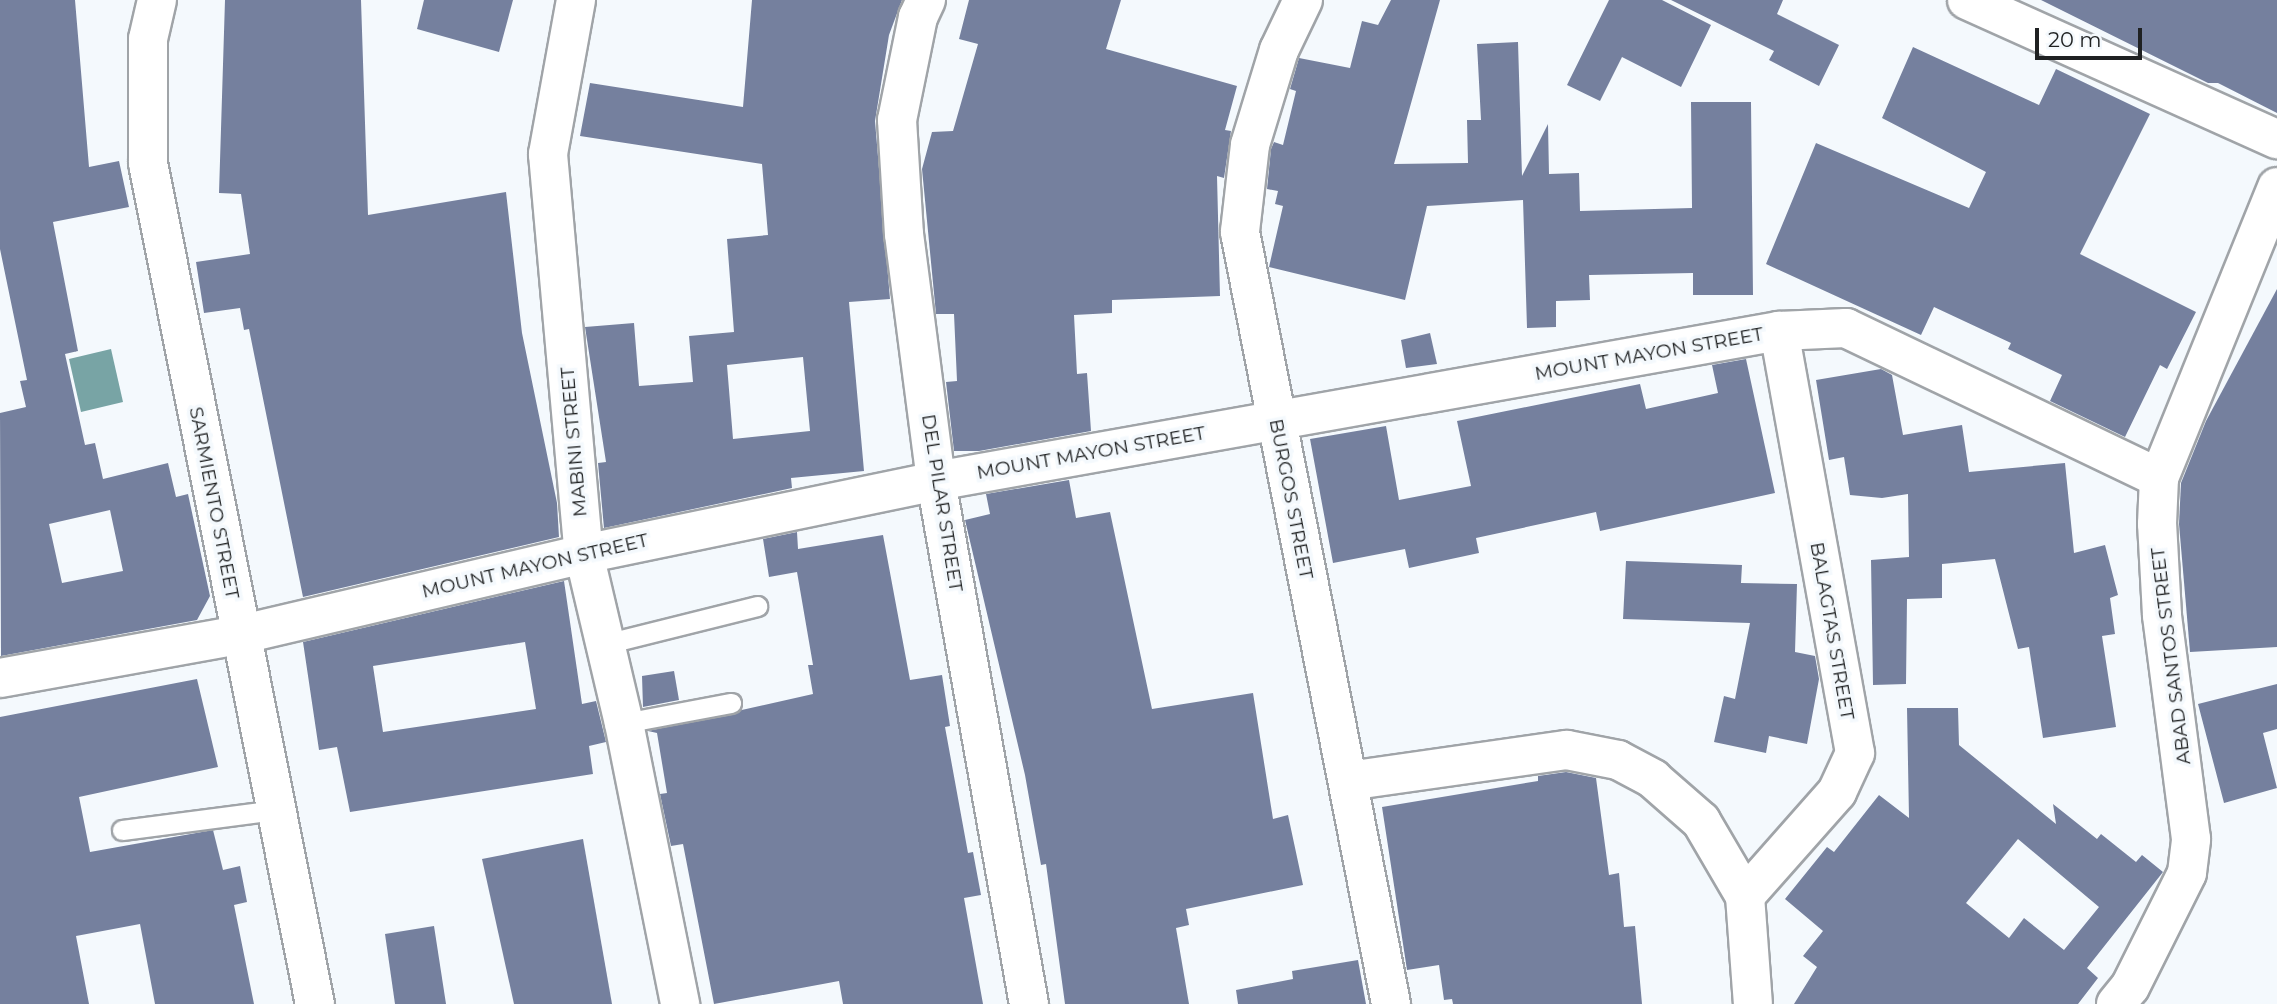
<!DOCTYPE html>
<style>
body{margin:0}
#map{position:relative;width:2277px;height:1004px;overflow:hidden;background:#f4f9fd;font-family:Montserrat,sans-serif}
div>[style]{position:absolute}
.water>*{inset:0;background:#78a4a5}
.building>*{inset:0;background:#75809e}
.roads{filter:drop-shadow(2px 0 #a0a4a8) drop-shadow(-2px 0 #a0a4a8) drop-shadow(0 2px #a0a4a8) drop-shadow(0 -2px #a0a4a8)}
.lane>*{height:19px;margin:-9.5px;padding:0 9.5px;transform-origin:9.5px;border-radius:9.5px;background:#fff}
.street>*{height:38px;margin:-19px;padding:0 19px;transform-origin:19px;border-radius:19px;background:#fff}
span{translate:-50% -50%;white-space:nowrap;text-align:center;line-height:1.15;-webkit-text-stroke:7px #f4f9fd;paint-order:stroke}
.street-label{font-size:19px;color:#1f2122}
.scale{position:absolute;left:2035px;top:28px;width:107px;height:32px;box-sizing:border-box;border:4px solid #1f2122;border-top:0;padding-left:9px;font-size:21px;line-height:24px;white-space:nowrap;color:#1f2122;-webkit-text-stroke:5px #f4f9fd;paint-order:stroke}
</style>
<div id="map">
<div class="water">
<i style="clip-path:polygon(111px 349px,123px 402px,81px 412px,69px 359px)"></i>
</div>
<div class="building">
<i style="clip-path:polygon(evenodd,0 0,75px 0,89px 167px,119px 161px,129px 207px,53px 222px,78px 351px,65px 354px,85px 445px,95px 443px,103px 479px,168px 463px,176px 497px,188px 494px,210px 596px,197px 620px,1px 656px,0 413px,26px 407px,20px 381px,27px 380px,0 249px,0 0,110px 510px,123px 571px,62px 583px,49px 524px,110px 510px)"></i>
<i style="clip-path:polygon(225px 0,361px 0,368px 215px,506px 192px,522px 333px,557px 503px,559px 537px,303px 597px,249px 329px,244px 330px,240px 308px,204px 313px,196px 262px,250px 254px,241px 194px,219px 193px)"></i>
<i style="clip-path:polygon(424px 0,513px 0,499px 52px,417px 29px)"></i>
<i style="clip-path:polygon(evenodd,752px 0,902px 0,889px 35px,875px 121px,890px 299px,849px 302px,864px 471px,791px 478px,792px 488px,604px 528px,598px 463px,606px 462px,585px 327px,634px 323px,639px 386px,693px 382px,689px 336px,734px 332px,727px 239px,768px 235px,762px 164px,580px 136px,590px 83px,743px 107px,752px 0,803px 357px,810px 431px,733px 439px,727px 365px,803px 357px)"></i>
<i style="clip-path:polygon(969px 0,1121px 0,1106px 49px,1237px 86px,1225px 130px,1231px 131px,1224px 178px,1217px 176px,1220px 296px,1112px 300px,1112px 313px,1074px 315px,1077px 374px,1087px 373px,1091px 431px,979px 451px,954px 451px,946px 382px,957px 381px,954px 314px,936px 314px,922px 169px,932px 132px,953px 131px,978px 44px,959px 39px)"></i>
<i style="clip-path:polygon(1391px 0,1440px 0,1394px 164px,1468px 163px,1467px 120px,1481px 120px,1477px 44px,1518px 42px,1522px 176px,1548px 124px,1549px 174px,1579px 173px,1580px 211px,1692px 208px,1691px 102px,1751px 102px,1753px 295px,1693px 295px,1693px 273px,1589px 275px,1590px 300px,1556px 301px,1556px 327px,1527px 328px,1523px 200px,1427px 206px,1405px 300px,1269px 267px,1283px 206px,1275px 204px,1278px 191px,1267px 189px,1271px 149px,1274px 142px,1283px 145px,1296px 91px,1290px 89px,1299px 58px,1350px 68px,1362px 21px,1378px 25px)"></i>
<i style="clip-path:polygon(1609px 0,1662px 0,1711px 25px,1681px 87px,1622px 57px,1600px 101px,1567px 85px)"></i>
<i style="clip-path:polygon(1671px 0,1783px 0,1777px 14px,1839px 45px,1819px 86px,1769px 60px,1774px 51px)"></i>
<i style="clip-path:polygon(2041px 0,2277px 0,2277px 113px,2218px 83px,2208px 83px)"></i>
<i style="clip-path:polygon(1913px 47px,2039px 105px,2056px 69px,2150px 114px,2080px 254px,2196px 312px,2167px 369px,2160px 365px,2125px 437px,2050px 401px,2062px 375px,2008px 349px,2011px 343px,1934px 307px,1921px 335px,1766px 264px,1816px 143px,1969px 208px,1986px 172px,1882px 118px)"></i>
<i style="clip-path:polygon(2277px 289px,2277px 647px,2190px 652px,2179px 524px,2181px 483px,2206px 421px)"></i>
<i style="clip-path:polygon(1430px 333px,1437px 364px,1406px 368px,1401px 340px)"></i>
<i style="clip-path:polygon(1746px 359px,1775px 493px,1600px 531px,1596px 512px,1476px 538px,1479px 553px,1409px 568px,1405px 549px,1333px 563px,1310px 439px,1386px 426px,1399px 500px,1471px 486px,1457px 421px,1640px 384px,1646px 409px,1718px 393px,1712px 365px)"></i>
<i style="clip-path:polygon(1881px 369px,1892px 375px,1903px 435px,1962px 425px,1969px 472px,2065px 463px,2074px 553px,2105px 545px,2118px 595px,2110px 598px,2115px 634px,2102px 636px,2116px 727px,2043px 738px,2029px 647px,2018px 649px,1995px 559px,1942px 564px,1942px 598px,1907px 599px,1906px 684px,1873px 685px,1871px 560px,1909px 557px,1908px 494px,1882px 498px,1850px 495px,1844px 457px,1829px 460px,1816px 380px)"></i>
<i style="clip-path:polygon(1069px 480px,1076px 518px,1110px 512px,1152px 709px,1253px 693px,1273px 819px,1288px 815px,1303px 885px,1186px 909px,1189px 925px,1176px 928px,1189px 1004px,1065px 1004px,1046px 864px,1041px 865px,1025px 775px,965px 520px,990px 514px,986px 494px)"></i>
<i style="clip-path:polygon(797px 532px,798px 549px,883px 535px,910px 680px,942px 675px,950px 726px,945px 727px,968px 853px,973px 852px,981px 895px,964px 898px,983px 1004px,843px 1004px,839px 981px,714px 1004px,683px 844px,671px 846px,660px 794px,667px 793px,657px 733px,648px 731px,813px 694px,808px 665px,813px 665px,797px 572px,769px 577px,763px 539px)"></i>
<i style="clip-path:polygon(1626px 561px,1742px 565px,1741px 583px,1797px 584px,1795px 652px,1815px 656px,1819px 679px,1807px 744px,1769px 736px,1766px 753px,1714px 742px,1724px 696px,1735px 699px,1750px 623px,1623px 619px)"></i>
<i style="clip-path:polygon(evenodd,564px 581px,582px 704px,596px 701px,606px 742px,589px 746px,593px 774px,350px 812px,337px 747px,319px 750px,303px 642px,564px 581px,525px 642px,536px 709px,383px 732px,373px 666px,525px 642px)"></i>
<i style="clip-path:polygon(674px 671px,679px 700px,643px 707px,642px 676px)"></i>
<i style="clip-path:polygon(197px 679px,218px 767px,79px 797px,90px 852px,213px 830px,223px 870px,240px 866px,247px 902px,234px 905px,254px 1004px,155px 1004px,140px 924px,76px 936px,89px 1004px,0 1004px,0 717px)"></i>
<i style="clip-path:polygon(2277px 684px,2277px 729px,2263px 733px,2277px 788px,2224px 803px,2198px 704px)"></i>
<i style="clip-path:polygon(evenodd,1907px 708px,1958px 708px,1959px 745px,2056px 824px,2053px 804px,2097px 839px,2101px 834px,2136px 862px,2142px 855px,2163px 872px,2087px 968px,2098px 978px,2078px 1004px,1794px 1004px,1817px 967px,1803px 956px,1823px 931px,1785px 899px,1827px 847px,1834px 852px,1879px 795px,1909px 818px,1907px 708px,2018px 839px,2099px 907px,2064px 950px,2024px 918px,2009px 938px,1966px 903px,2018px 839px)"></i>
<i style="clip-path:polygon(1566px 772px,1596px 778px,1609px 875px,1619px 873px,1624px 927px,1635px 926px,1642px 1004px,1453px 1004px,1452px 999px,1444px 1000px,1439px 965px,1407px 970px,1382px 807px,1538px 781px,1538px 776px)"></i>
<i style="clip-path:polygon(583px 839px,612px 1004px,514px 1004px,482px 859px)"></i>
<i style="clip-path:polygon(434px 926px,446px 1004px,395px 1004px,385px 934px)"></i>
<i style="clip-path:polygon(1358px 960px,1366px 1004px,1238px 1004px,1236px 990px,1293px 979px,1292px 971px)"></i>
</div>
<div class="roads">
<div class="lane">
<i style="left:605px;top:644px;width:157px;rotate:-14deg"></i>
<i style="left:624px;top:723px;width:109px;rotate:-10.6deg"></i>
<i style="left:122px;top:830px;width:154px;rotate:-7.4deg"></i>
</div>
<div class="street">
<i style="left:157px;top:0;width:40px;rotate:103deg"></i>
<i style="left:148px;top:39px;width:124px;rotate:90deg"></i>
<i style="left:148px;top:163px;width:857px;rotate:78.77deg"></i>
<i style="left:576px;top:0;width:157px;rotate:100.3deg"></i>
<i style="left:548px;top:154px;width:402px;rotate:84.9deg"></i>
<i style="left:584px;top:554px;width:174px;rotate:76.7deg"></i>
<i style="left:624px;top:723px;width:287px;rotate:78.7deg"></i>
<i style="left:926px;top:0;width:19px;rotate:115deg"></i>
<i style="left:918px;top:17px;width:105px;rotate:101.5deg"></i>
<i style="left:897px;top:120px;width:114px;rotate:86.5deg"></i>
<i style="left:904px;top:234px;width:249px;rotate:82.6deg"></i>
<i style="left:936px;top:481px;width:531px;rotate:79.92deg"></i>
<i style="left:1303px;top:0;width:55px;rotate:115.6deg"></i>
<i style="left:1279px;top:50px;width:99px;rotate:107deg"></i>
<i style="left:1250px;top:145px;width:88px;rotate:96.6deg"></i>
<i style="left:1240px;top:232px;width:787px;rotate:78.93deg"></i>
<i style="left:1967px;top:0;width:340px;rotate:24.2deg"></i>
<i style="left:0;top:678px;width:243px;rotate:-10.2deg"></i>
<i style="left:239px;top:635px;width:354px;rotate:-13.2deg"></i>
<i style="left:584px;top:554px;width:359px;rotate:-11.7deg"></i>
<i style="left:936px;top:481px;width:856px;rotate:-10.09deg"></i>
<i style="left:1779px;top:331px;width:67px;rotate:-2.6deg"></i>
<i style="left:1846px;top:328px;width:347px;rotate:25.6deg"></i>
<i style="left:1348px;top:781px;width:221px;rotate:-8.1deg"></i>
<i style="left:1567px;top:750px;width:52px;rotate:11.1deg"></i>
<i style="left:1618px;top:760px;width:40px;rotate:28deg"></i>
<i style="left:1653px;top:779px;width:64px;rotate:41.2deg"></i>
<i style="left:1701px;top:821px;width:87px;rotate:59.6deg"></i>
<i style="left:1745px;top:896px;width:108px;rotate:85.8deg"></i>
<i style="left:1745px;top:896px;width:139px;rotate:-48.5deg"></i>
<i style="left:1837px;top:792px;width:43px;rotate:-65.2deg"></i>
<i style="left:1855px;top:753px;width:429px;rotate:-100.2deg"></i>
<i style="left:2116px;top:1004px;width:22px;rotate:-51deg"></i>
<i style="left:2130px;top:987px;width:127px;rotate:-63.4deg"></i>
<i style="left:2187px;top:873px;width:34px;rotate:-83deg"></i>
<i style="left:2191px;top:839px;width:226px;rotate:-97.4deg"></i>
<i style="left:2162px;top:615px;width:91px;rotate:-93.1deg"></i>
<i style="left:2157px;top:524px;width:46px;rotate:-87.5deg"></i>
<i style="left:2159px;top:478px;width:314px;rotate:-67.9deg"></i>
</div>
</div>
<div class="street-label">
<span style="left:1649px;top:354px;rotate:-10deg">MOUNT MAYON STREET</span>
<span style="left:574px;top:442px;rotate:-95deg">MABINI STREET</span>
<span style="left:1091px;top:453px;rotate:-10deg">MOUNT MAYON STREET</span>
<span style="left:1291px;top:499px;rotate:79deg">BURGOS STREET</span>
<span style="left:214px;top:503px;rotate:79deg">SARMIENTO STREET</span>
<span style="left:942px;top:503px;rotate:81deg">DEL PILAR STREET</span>
<span style="left:535px;top:566px;rotate:-13deg">MOUNT MAYON STREET</span>
<span style="left:1832px;top:631px;rotate:80deg">BALAGTAS STREET</span>
<span style="left:2171px;top:656px;rotate:-97deg">ABAD SANTOS STREET</span>
</div>
<div class="scale">20 m</div>
</div>
